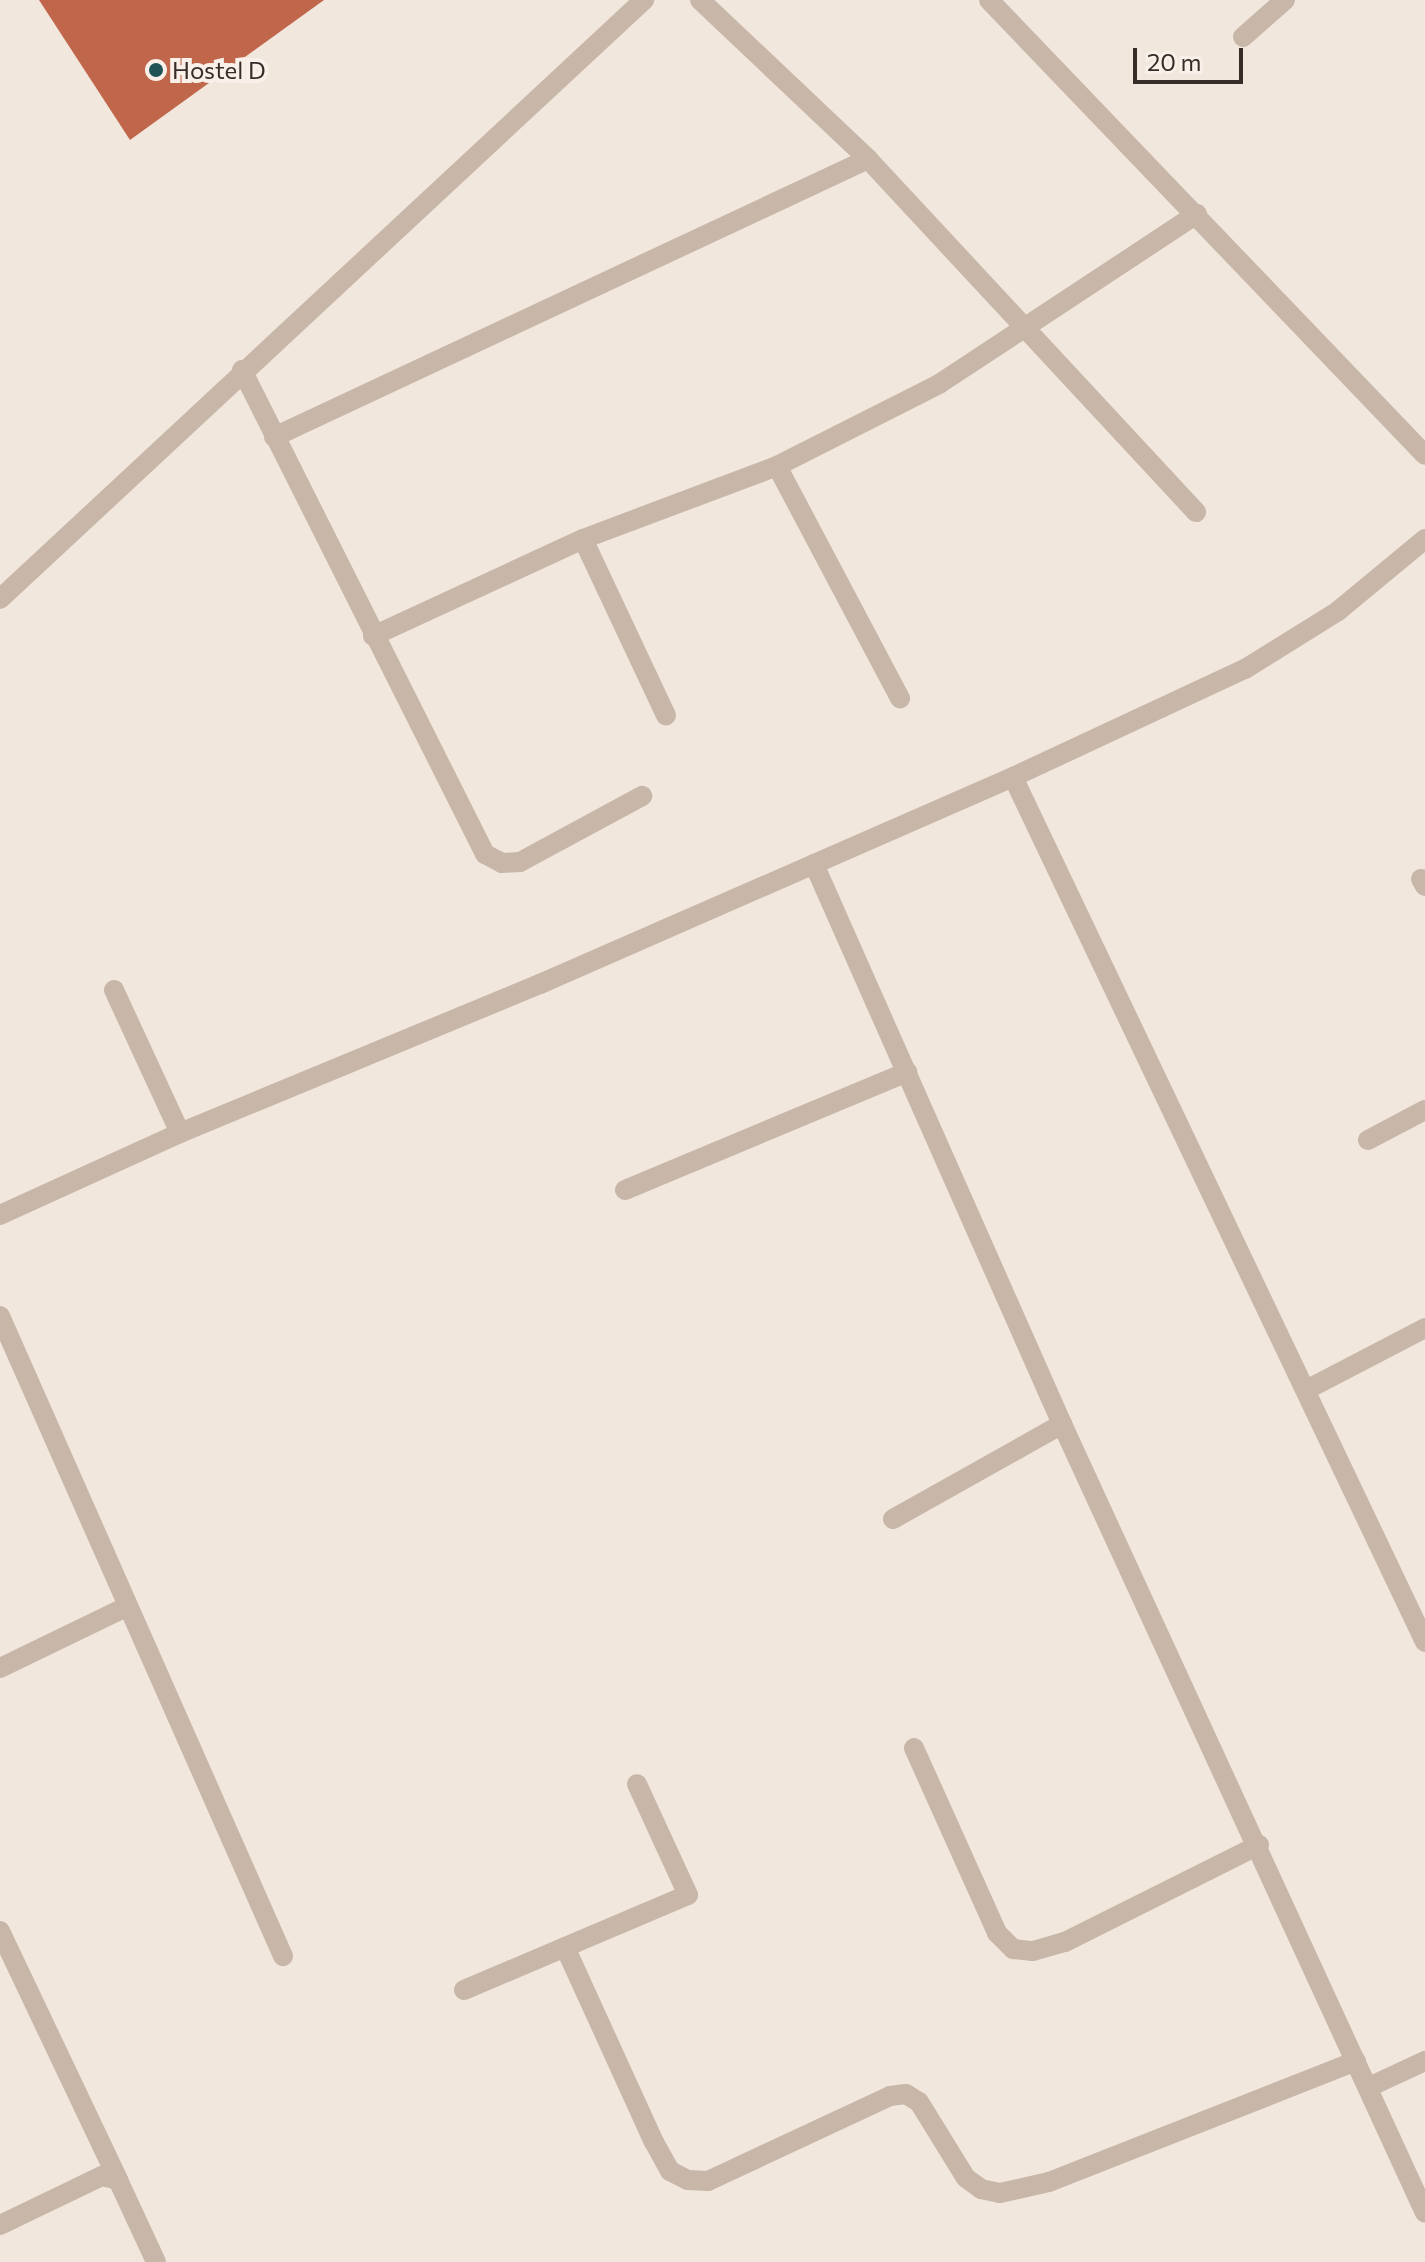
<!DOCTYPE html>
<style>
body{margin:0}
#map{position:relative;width:1425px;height:2262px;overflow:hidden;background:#f1e7dc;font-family:Commissioner,sans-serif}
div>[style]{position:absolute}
.building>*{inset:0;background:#c0664b}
.service>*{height:20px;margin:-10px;padding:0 10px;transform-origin:10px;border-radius:10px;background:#c8b7a9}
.minor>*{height:20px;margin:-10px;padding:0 10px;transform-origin:10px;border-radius:10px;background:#c8b7a9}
.dots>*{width:22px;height:22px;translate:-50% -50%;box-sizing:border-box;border:4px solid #f9f1e9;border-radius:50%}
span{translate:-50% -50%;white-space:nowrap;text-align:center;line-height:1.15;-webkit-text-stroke:8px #f9f1e9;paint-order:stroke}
.poi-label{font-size:24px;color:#362c28}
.left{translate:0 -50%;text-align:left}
.scale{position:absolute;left:1133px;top:48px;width:110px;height:36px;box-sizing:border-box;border:4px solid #362c28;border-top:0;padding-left:10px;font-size:24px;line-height:28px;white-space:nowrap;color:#362c28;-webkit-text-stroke:6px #f9f1e9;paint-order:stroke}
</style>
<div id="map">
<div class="building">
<i style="clip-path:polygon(39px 0,324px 0,130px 140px)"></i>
</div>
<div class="service">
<i style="left:114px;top:990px;width:157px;rotate:65.2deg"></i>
</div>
<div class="minor">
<i style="left:700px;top:0;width:231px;rotate:43.4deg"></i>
<i style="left:868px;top:159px;width:482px;rotate:47.1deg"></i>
<i style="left:989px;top:0;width:630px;rotate:46.22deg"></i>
<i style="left:1243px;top:37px;width:56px;rotate:-41.4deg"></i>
<i style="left:242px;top:370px;width:542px;rotate:63.34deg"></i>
<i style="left:485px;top:854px;width:19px;rotate:28deg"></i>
<i style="left:502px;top:863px;width:18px;rotate:-3deg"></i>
<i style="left:520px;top:862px;width:139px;rotate:-28.4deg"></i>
<i style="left:274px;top:437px;width:656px;rotate:-25.08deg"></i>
<i style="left:777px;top:466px;width:263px;rotate:62.1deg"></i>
<i style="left:583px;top:539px;width:195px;rotate:64.8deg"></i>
<i style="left:0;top:599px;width:880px;rotate:-42.93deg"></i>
<i style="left:373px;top:636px;width:231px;rotate:-24.8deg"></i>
<i style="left:583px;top:539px;width:207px;rotate:-20.6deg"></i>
<i style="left:777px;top:466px;width:182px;rotate:-26.8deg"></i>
<i style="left:939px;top:384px;width:309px;rotate:-33.4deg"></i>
<i style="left:1013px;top:777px;width:958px;rotate:64.53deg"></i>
<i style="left:814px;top:864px;width:612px;rotate:66.11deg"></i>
<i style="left:1062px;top:1424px;width:868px;rotate:65.29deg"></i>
<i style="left:1421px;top:879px;width:8px;rotate:60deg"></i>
<i style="left:1368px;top:1140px;width:64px;rotate:-27.8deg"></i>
<i style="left:625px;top:1190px;width:306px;rotate:-22.7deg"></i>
<i style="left:0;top:1215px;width:198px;rotate:-24.5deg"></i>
<i style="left:180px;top:1133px;width:390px;rotate:-22.5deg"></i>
<i style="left:540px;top:984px;width:516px;rotate:-23.64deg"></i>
<i style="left:1013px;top:777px;width:256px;rotate:-25deg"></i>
<i style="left:1245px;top:669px;width:110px;rotate:-31.9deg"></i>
<i style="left:1338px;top:611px;width:113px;rotate:-39.6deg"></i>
<i style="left:0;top:1316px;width:700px;rotate:66.15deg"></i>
<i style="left:1308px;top:1389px;width:132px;rotate:-27.5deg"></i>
<i style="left:893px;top:1519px;width:194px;rotate:-29.3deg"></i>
<i style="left:0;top:1668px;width:140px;rotate:-25.8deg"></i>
<i style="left:914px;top:1748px;width:203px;rotate:65.8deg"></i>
<i style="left:997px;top:1933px;width:23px;rotate:45deg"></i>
<i style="left:1013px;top:1949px;width:20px;rotate:6deg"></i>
<i style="left:1033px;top:1951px;width:33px;rotate:-16deg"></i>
<i style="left:1065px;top:1942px;width:217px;rotate:-26.6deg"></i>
<i style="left:0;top:1931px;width:276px;rotate:64.6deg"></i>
<i style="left:565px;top:1947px;width:214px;rotate:65.5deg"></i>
<i style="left:654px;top:2142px;width:33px;rotate:61deg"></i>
<i style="left:670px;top:2171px;width:20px;rotate:27deg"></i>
<i style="left:688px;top:2180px;width:20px;rotate:3deg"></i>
<i style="left:708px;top:2181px;width:201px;rotate:-25deg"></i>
<i style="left:890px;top:2096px;width:16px;rotate:-7deg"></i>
<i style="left:906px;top:2094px;width:15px;rotate:32deg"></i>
<i style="left:919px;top:2102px;width:89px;rotate:58.3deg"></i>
<i style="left:966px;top:2178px;width:19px;rotate:36deg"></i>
<i style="left:981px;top:2189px;width:19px;rotate:12deg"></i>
<i style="left:1000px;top:2193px;width:50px;rotate:-12.7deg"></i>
<i style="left:1049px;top:2182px;width:330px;rotate:-21.5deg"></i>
<i style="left:464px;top:1990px;width:243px;rotate:-23deg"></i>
<i style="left:688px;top:1895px;width:122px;rotate:-114.7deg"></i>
<i style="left:1369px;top:2087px;width:62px;rotate:-24.9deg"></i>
<i style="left:0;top:2225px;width:113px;rotate:-25.7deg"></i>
<i style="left:102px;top:2176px;width:16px;rotate:14deg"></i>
<i style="left:118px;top:2180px;width:90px;rotate:65.1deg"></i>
</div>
<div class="dots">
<i style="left:156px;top:70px;background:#205355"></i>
</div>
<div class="poi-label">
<span class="left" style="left:172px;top:70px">Hostel D</span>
</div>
<div class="scale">20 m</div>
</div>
